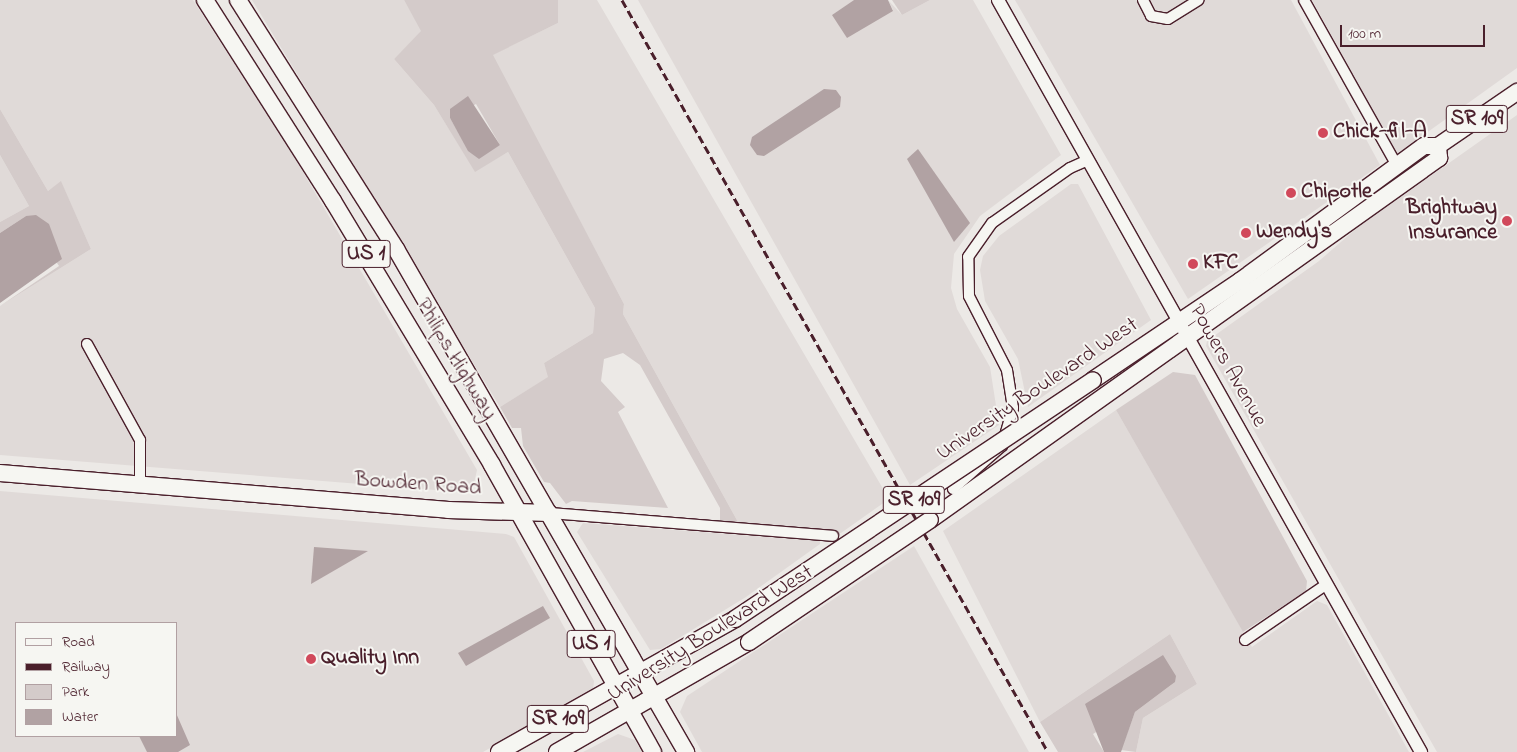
<!DOCTYPE html>
<style>
body{margin:0}
#map{position:relative;width:1517px;height:752px;overflow:hidden;background:#ece9e6;font-family:"Indie Flower",sans-serif}
div>[style]{position:absolute}
.built>*{inset:0;background:#e0dad8}
.green>*{inset:0;background:#d4cbca}
.water>*{inset:0;background:#b1a2a3}
.roads{filter:drop-shadow(1px 0 #4a1f2b) drop-shadow(-1px 0 #4a1f2b) drop-shadow(0 1px #4a1f2b) drop-shadow(0 -1px #4a1f2b)}
.minor>*{height:10px;margin:-5px;padding:0 5px;transform-origin:5px;border-radius:5px;background:#f6f6f2}
.tertiary>*{height:12px;margin:-6px;padding:0 6px;transform-origin:6px;border-radius:6px;background:#f6f6f2}
.primary>*{height:16px;margin:-8px;padding:0 8px;transform-origin:8px;border-radius:8px;background:#f6f6f2}
.rail>*{height:3px;margin-top:-1.5px;transform-origin:0;background:repeating-linear-gradient(90deg,#4a1f2b 0 8px,transparent 0 12px)}
.bridges{filter:drop-shadow(1px 0 #4a1f2b) drop-shadow(-1px 0 #4a1f2b) drop-shadow(0 1px #4a1f2b) drop-shadow(0 -1px #4a1f2b)}
.primary-bridge>*{height:16px;margin:-8px;padding:0 8px;transform-origin:8px;border-radius:8px;background:#f6f6f2}
.dots>*{width:14px;height:14px;translate:-50% -50%;box-sizing:border-box;border:2px solid #f6f6f2;border-radius:50%}
span{translate:-50% -50%;white-space:nowrap;text-align:center;line-height:1.15;-webkit-text-stroke:4px #f6f6f2;paint-order:stroke}
.shield-label span{padding:1px 4px;background:#f6f6f2;border:1px solid;border-radius:4px;-webkit-text-stroke-width:0}
.shield-label{font-size:21px;color:#4a1f2b;font-weight:700}
.poi-label{font-size:22px;color:#4a1f2b;font-weight:700}
.left{translate:0 -50%;text-align:left}
.right{translate:-100% -50%;text-align:right}
.street-label{font-size:22px;color:#4a1f2b}
.legend{position:absolute;left:15px;top:622px;width:162px;height:115px;box-sizing:border-box;background:#f6f6f2;border:1px solid #b1a0a2;margin:0;padding:6px 9px;list-style:none;font-size:15px;color:#4a1f2b}
.legend li{display:flex;align-items:center;gap:10px;height:25px}
.legend b{width:25px;border:1px solid #b1a0a2}
.scale{position:absolute;left:1340px;top:25px;width:145px;height:22px;box-sizing:border-box;border:2px solid #4a1f2b;border-top:0;padding-left:6px;font-size:15px;line-height:18px;white-space:nowrap;color:#4a1f2b;-webkit-text-stroke:4px #f6f6f2;paint-order:stroke}
</style>
<div id="map">
<div class="built">
<i style="clip-path:polygon(0 0,193px 0,289px 148px,477px 470px,473px 488px,460px 492px,0 455px,0 306px,91px 249px,61px 182px,48px 191px,0 109px)"></i>
<i style="clip-path:polygon(252px 0,404px 0,422px 31px,394px 59px,434px 105px,475px 171px,508px 152px,595px 308px,593px 333px,544px 363px,549px 377px,500px 407px)"></i>
<i style="clip-path:polygon(558px 0,597px 0,889px 499px,841px 533px,738px 522px,623px 314px,624px 304px,492px 55px,558px 23px)"></i>
<i style="clip-path:polygon(638px 0,854px 0,832px 15px,893px 10px,888px 0,902px 15px,930px 0,973px 0,1061px 155px,980px 216px,954px 254px,951px 288px,957px 309px,990px 367px,999px 425px,910px 485px)"></i>
<i style="clip-path:polygon(1015px 0,1291px 0,1380px 165px,1188px 299px)"></i>
<i style="clip-path:polygon(1312px 0,1517px 0,1517px 68px,1397px 154px)"></i>
<i style="clip-path:polygon(1517px 115px,1517px 752px,1437px 752px,1206px 346px,1207px 341px,1319px 261px,1357px 228px)"></i>
<i style="clip-path:polygon(0 155px,29px 206px,0 222px)"></i>
<i style="clip-path:polygon(1071px 184px,1078px 184px,1151px 320px,1028px 407px,1018px 359px,985px 301px,980px 270px,983px 256px,999px 236px)"></i>
<i style="clip-path:polygon(1116px 410px,1252px 647px,1317px 601px,1327px 605px,1409px 752px,1136px 752px,1143px 718px,1197px 684px,1170px 634px,1040px 722px,943px 531px)"></i>
<i style="clip-path:polygon(evenodd,0 491px,506px 534px,514px 537px,594px 681px,593px 690px,483px 752px,0 752px,0 491px,16px 623px,176px 623px,176px 736px,16px 736px,16px 623px)"></i>
<i style="clip-path:polygon(583px 523px,820px 541px,820px 544px,746px 597px,661px 649px,650px 650px,577px 532px)"></i>
<i style="clip-path:polygon(914px 546px,1029px 752px,702px 752px,680px 712px,687px 696px)"></i>
<i style="clip-path:polygon(618px 734px,635px 740px,642px 752px,583px 752px)"></i>
</div>
<div class="green">
<i style="clip-path:polygon(evenodd,404px 0,558px 0,558px 23px,493px 55px,624px 304px,623px 314px,738px 522px,720px 521px,720px 508px,640px 365px,623px 353px,604px 359px,601px 381px,625px 407px,618px 412px,668px 508px,572px 501px,566px 504px,550px 483px,544px 482px,523px 446px,521px 428px,512px 428px,500px 407px,548px 377px,544px 363px,593px 333px,595px 308px,508px 152px,475px 172px,434px 105px,394px 59px,421px 31px,404px 0,476px 104px,500px 145px,469px 151px,450px 118px,476px 104px)"></i>
<i style="clip-path:polygon(892px 0,930px 0,902px 15px)"></i>
<i style="clip-path:polygon(0 109px,48px 191px,61px 181px,91px 249px,0 306px,59px 266px,26px 216px,0 233px,0 222px,29px 206px,0 155px)"></i>
<i style="clip-path:polygon(1173px 372px,1195px 375px,1307px 581px,1306px 591px,1243px 632px,1116px 410px)"></i>
<i style="clip-path:polygon(1170px 634px,1197px 684px,1143px 718px,1136px 752px,1121px 750px,1135px 712px,1175px 682px,1093px 734px,1104px 752px,1058px 752px,1040px 722px)"></i>
</div>
<div class="water">
<i style="clip-path:polygon(854px 0,888px 0,893px 11px,847px 38px,832px 15px)"></i>
<i style="clip-path:polygon(824px 89px,836px 90px,841px 97px,840px 107px,764px 156px,757px 155px,750px 145px,752px 137px)"></i>
<i style="clip-path:polygon(468px 96px,500px 145px,479px 159px,468px 151px,450px 118px,450px 109px)"></i>
<i style="clip-path:polygon(918px 149px,970px 223px,954px 242px,907px 159px)"></i>
<i style="clip-path:polygon(36px 215px,49px 224px,62px 259px,0 303px,0 233px,26px 216px)"></i>
<i style="clip-path:polygon(314px 547px,368px 551px,311px 584px)"></i>
<i style="clip-path:polygon(543px 606px,550px 618px,466px 666px,458px 653px)"></i>
<i style="clip-path:polygon(1163px 655px,1176px 676px,1175px 682px,1135px 712px,1121px 752px,1104px 752px,1085px 704px)"></i>
<i style="clip-path:polygon(176px 713px,190px 745px,178px 752px,147px 752px,139px 736px,176px 736px)"></i>
</div>
<div class="roads">
<div class="minor">
<i style="left:1143px;top:0;width:18px;rotate:63deg"></i>
<i style="left:1151px;top:16px;width:17px;rotate:10deg"></i>
<i style="left:1168px;top:19px;width:36px;rotate:-32deg"></i>
<i style="left:1304px;top:0;width:190px;rotate:60.7deg"></i>
<i style="left:87px;top:344px;width:110px;rotate:61.1deg"></i>
<i style="left:140px;top:440px;width:45px;rotate:90deg"></i>
<i style="left:953px;top:489px;width:65px;rotate:-41.3deg"></i>
<i style="left:1002px;top:446px;width:40px;rotate:-74deg"></i>
<i style="left:1013px;top:408px;width:38px;rotate:-99deg"></i>
<i style="left:1007px;top:370px;width:83px;rotate:-117.2deg"></i>
<i style="left:969px;top:296px;width:39px;rotate:-91deg"></i>
<i style="left:968px;top:257px;width:42px;rotate:-54.8deg"></i>
<i style="left:992px;top:223px;width:95px;rotate:-35.2deg"></i>
<i style="left:1070px;top:168px;width:17px;rotate:-24deg"></i>
<i style="left:549px;top:513px;width:285px;rotate:4.6deg"></i>
<i style="left:1245px;top:640px;width:99px;rotate:-34.3deg"></i>
</div>
<div class="tertiary">
<i style="left:998px;top:0;width:863px;rotate:60.64deg"></i>
</div>
<div class="primary">
<i style="left:205px;top:0;width:238px;rotate:57.5deg"></i>
<i style="left:333px;top:201px;width:308px;rotate:58.9deg"></i>
<i style="left:492px;top:465px;width:329px;rotate:60.7deg"></i>
<i style="left:238px;top:0;width:295px;rotate:57.6deg"></i>
<i style="left:396px;top:249px;width:581px;rotate:60.03deg"></i>
<i style="left:1093px;top:380px;width:177px;rotate:-34deg"></i>
<i style="left:1240px;top:281px;width:228px;rotate:-36.3deg"></i>
<i style="left:1424px;top:146px;width:14px"></i>
<i style="left:1438px;top:146px;width:96px;rotate:-34.4deg"></i>
<i style="left:0;top:473px;width:450px;rotate:4.7deg"></i>
<i style="left:448px;top:510px;width:101px;rotate:1.7deg"></i>
<i style="left:930px;top:520px;width:625px;rotate:-35.42deg"></i>
<i style="left:1439px;top:158px;width:12px;rotate:-95deg"></i>
<i style="left:499px;top:752px;width:271px;rotate:-29.4deg"></i>
<i style="left:557px;top:752px;width:221px;rotate:-29.8deg"></i>
</div>
</div>
<div class="rail">
<i style="left:622px;top:0;width:864px;rotate:60.47deg"></i>
</div>
<div class="bridges">
<div class="primary-bridge">
<i style="left:735px;top:619px;width:430px;rotate:-33.7deg"></i>
<i style="left:749px;top:642px;width:218px;rotate:-34deg"></i>
</div>
</div>
<div class="dots">
<i style="left:1323px;top:133px;background:#d1495b"></i>
<i style="left:1291px;top:193px;background:#d1495b"></i>
<i style="left:1507px;top:221px;background:#d1495b"></i>
<i style="left:1246px;top:233px;background:#d1495b"></i>
<i style="left:1193px;top:264px;background:#d1495b"></i>
<i style="left:311px;top:659px;background:#d1495b"></i>
</div>
<div class="shield-label">
<span style="left:1477px;top:119px">SR 109</span>
<span style="left:366px;top:254px">US 1</span>
<span style="left:914px;top:500px">SR 109</span>
<span style="left:591px;top:644px">US 1</span>
<span style="left:558px;top:719px">SR 109</span>
</div>
<div class="poi-label">
<span class="left" style="left:1333px;top:133px">Chick-fil-A</span>
<span class="left" style="left:1301px;top:193px">Chipotle</span>
<span class="right" style="left:1497px;top:221px">Brightway<br>Insurance</span>
<span class="left" style="left:1256px;top:233px">Wendy's</span>
<span class="left" style="left:1203px;top:264px">KFC</span>
<span class="left" style="left:321px;top:659px">Quality Inn</span>
</div>
<div class="street-label">
<span style="left:455px;top:360px;rotate:59deg">Philips Highway</span>
<span style="left:1227px;top:366px;rotate:61deg">Powers Avenue</span>
<span style="left:1038px;top:390px;rotate:-34deg">University Boulevard West</span>
<span style="left:418px;top:485px;rotate:4deg">Bowden Road</span>
<span style="left:711px;top:634px;rotate:-32deg">University Boulevard West</span>
</div>
<ul class="legend">
<li><b style="height:6px;background:#f6f6f2"></b>Road</li>
<li><b style="height:6px;background:#4a1f2b"></b>Railway</li>
<li><b style="height:14px;background:#d4cbca"></b>Park</li>
<li><b style="height:14px;background:#b1a2a3"></b>Water</li>
</ul>
<div class="scale">100 m</div>
</div>
